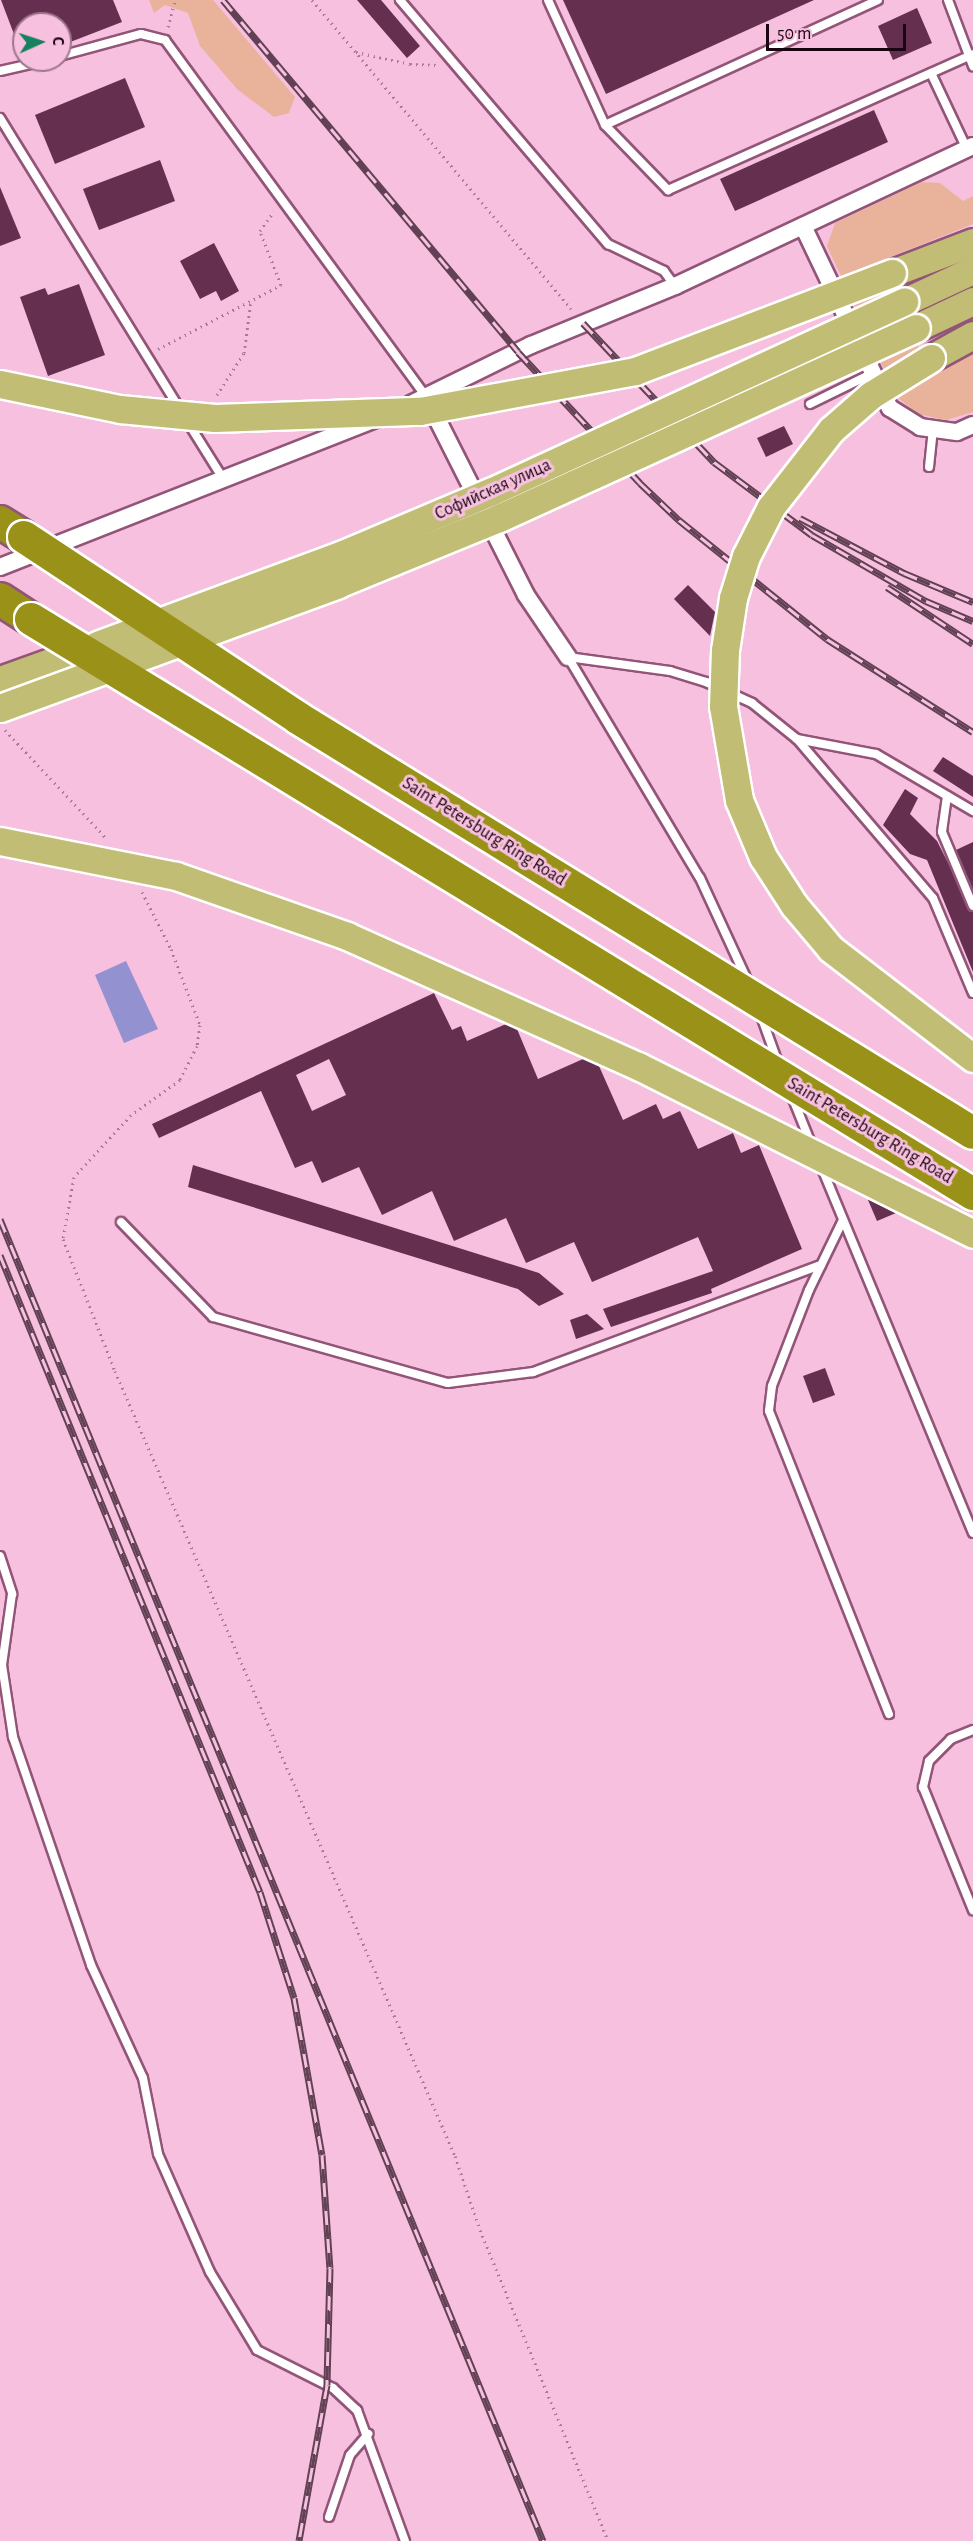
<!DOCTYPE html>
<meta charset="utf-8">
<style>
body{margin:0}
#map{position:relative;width:973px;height:2541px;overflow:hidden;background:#f7c0de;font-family:"Alegreya Sans",sans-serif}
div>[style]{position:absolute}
.green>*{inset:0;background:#e9b39b}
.water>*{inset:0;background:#9391cf}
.building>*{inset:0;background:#652f50}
.path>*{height:3px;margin-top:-1.5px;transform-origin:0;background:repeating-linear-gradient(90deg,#a67b93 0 1.5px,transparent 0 6px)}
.roads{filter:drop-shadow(2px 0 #925578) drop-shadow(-2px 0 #925578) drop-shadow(0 2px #925578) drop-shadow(0 -2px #925578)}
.lane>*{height:8px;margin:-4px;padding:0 4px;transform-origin:4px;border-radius:4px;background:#fff}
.street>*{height:16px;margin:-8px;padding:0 8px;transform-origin:8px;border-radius:8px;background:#fff}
.primary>*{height:27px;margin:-13.5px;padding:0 13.5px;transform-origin:13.5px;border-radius:13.5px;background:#c2bd74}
.highway>*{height:32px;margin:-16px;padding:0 16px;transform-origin:16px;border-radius:16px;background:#999118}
.rail>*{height:7px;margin-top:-3.5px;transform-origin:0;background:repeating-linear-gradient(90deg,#f7c0de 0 14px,#614153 0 28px);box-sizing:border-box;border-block:2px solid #614153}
.bridges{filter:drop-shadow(2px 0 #fff) drop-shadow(-2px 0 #fff) drop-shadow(0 2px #fff) drop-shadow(0 -2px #fff)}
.primary-bridge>*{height:27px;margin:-13.5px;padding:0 13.5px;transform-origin:13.5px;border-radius:13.5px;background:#c2bd74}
.highway-bridge>*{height:32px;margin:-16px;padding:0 16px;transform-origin:16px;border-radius:16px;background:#999118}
span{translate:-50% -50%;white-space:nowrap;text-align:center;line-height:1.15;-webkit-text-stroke:6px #f7c0de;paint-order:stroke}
.street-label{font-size:18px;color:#1a0411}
.north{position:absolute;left:12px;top:12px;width:60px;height:60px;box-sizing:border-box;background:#f7c0de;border:2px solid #9f758c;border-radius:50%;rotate:87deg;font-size:16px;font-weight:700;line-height:24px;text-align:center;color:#1a0411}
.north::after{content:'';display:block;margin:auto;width:21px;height:27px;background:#14825f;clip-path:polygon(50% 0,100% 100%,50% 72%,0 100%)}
.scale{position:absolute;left:766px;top:24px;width:140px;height:27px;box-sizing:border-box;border:3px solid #1a0411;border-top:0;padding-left:8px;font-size:18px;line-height:21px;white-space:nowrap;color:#1a0411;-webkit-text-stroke:4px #f7c0de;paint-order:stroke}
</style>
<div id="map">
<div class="green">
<i style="clip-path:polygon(149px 0,213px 0,295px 97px,289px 113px,274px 117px,237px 89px,200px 46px,188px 13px,165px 5px,154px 13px)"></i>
<i style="clip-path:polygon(922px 182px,940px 183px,963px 201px,973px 196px,973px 224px,880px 261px,930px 373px,973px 352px,973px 412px,946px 420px,918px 414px,897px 397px,827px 246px,835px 223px)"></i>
</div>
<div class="water">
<i style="clip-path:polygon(126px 961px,158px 1029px,124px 1043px,95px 975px)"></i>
</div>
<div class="building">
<i style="clip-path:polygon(1px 0,113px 0,122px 22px,60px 46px,60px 24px,24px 24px,23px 58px)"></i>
<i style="clip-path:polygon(357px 0,381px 0,420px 46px,407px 58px)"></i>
<i style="clip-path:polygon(563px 0,814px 0,606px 94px)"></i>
<i style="clip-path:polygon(917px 8px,932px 43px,893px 60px,878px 26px)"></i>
<i style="clip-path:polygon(125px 78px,145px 127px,55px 164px,35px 115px)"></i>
<i style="clip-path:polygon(874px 110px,888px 142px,735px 211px,720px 179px)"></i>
<i style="clip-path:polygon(160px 160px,175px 201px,99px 230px,83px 189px)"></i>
<i style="clip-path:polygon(0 187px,21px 238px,0 246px)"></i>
<i style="clip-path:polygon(214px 243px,239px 291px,221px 301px,216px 291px,200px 299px,180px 261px)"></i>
<i style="clip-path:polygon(79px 284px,105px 355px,48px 376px,20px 297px,45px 288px,48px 295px)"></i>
<i style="clip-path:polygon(784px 426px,793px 444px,766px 457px,757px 438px)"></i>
<i style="clip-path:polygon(688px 585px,715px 612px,710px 636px,674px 599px)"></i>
<i style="clip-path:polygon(943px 757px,973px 776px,973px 797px,933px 771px)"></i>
<i style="clip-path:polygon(905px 789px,918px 798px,910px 814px,937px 841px,973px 912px,973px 972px,927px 860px,910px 854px,883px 825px)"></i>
<i style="clip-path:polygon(973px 842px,973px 890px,956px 850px)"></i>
<i style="clip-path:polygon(evenodd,434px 993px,452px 1030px,461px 1026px,467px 1041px,506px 1024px,517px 1029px,538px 1079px,583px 1059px,599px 1066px,623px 1120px,656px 1104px,663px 1119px,680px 1111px,698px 1149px,733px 1133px,741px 1153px,759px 1145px,802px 1249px,711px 1289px,712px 1293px,611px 1327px,603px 1309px,713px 1271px,698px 1237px,592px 1282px,574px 1242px,526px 1263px,506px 1218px,454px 1241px,432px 1191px,382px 1215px,359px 1167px,322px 1183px,312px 1161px,295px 1168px,261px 1091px,159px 1138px,152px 1124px,434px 993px,329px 1059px,346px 1095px,312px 1111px,296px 1075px,329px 1059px)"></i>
<i style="clip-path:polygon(193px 1165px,539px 1273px,564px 1294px,539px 1306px,518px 1289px,188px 1187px)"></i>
<i style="clip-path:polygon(868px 1200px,869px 1200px,896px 1213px,877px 1221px)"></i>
<i style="clip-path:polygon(587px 1314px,604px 1329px,576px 1339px,570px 1320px)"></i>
<i style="clip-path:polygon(825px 1368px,835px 1395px,813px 1403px,803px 1376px)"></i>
</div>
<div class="path">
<i style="left:312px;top:0;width:403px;rotate:50deg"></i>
<i style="left:168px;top:27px;width:28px;rotate:-75deg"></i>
<i style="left:356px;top:52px;width:55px;rotate:12.5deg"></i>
<i style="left:410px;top:64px;width:28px;rotate:2deg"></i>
<i style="left:158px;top:349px;width:139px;rotate:-27.5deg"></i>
<i style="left:281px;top:285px;width:58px;rotate:-111.3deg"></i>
<i style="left:260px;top:231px;width:24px;rotate:-55deg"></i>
<i style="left:217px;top:395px;width:50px;rotate:-57.3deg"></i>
<i style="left:244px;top:353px;width:52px;rotate:-82.3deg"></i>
<i style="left:5px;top:730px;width:149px;rotate:46.9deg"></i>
<i style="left:142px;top:892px;width:64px;rotate:63deg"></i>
<i style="left:171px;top:949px;width:81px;rotate:69.1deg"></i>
<i style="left:200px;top:1025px;width:21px;rotate:98deg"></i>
<i style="left:197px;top:1046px;width:38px;rotate:117deg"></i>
<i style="left:180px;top:1080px;width:60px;rotate:144.5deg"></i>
<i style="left:131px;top:1115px;width:84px;rotate:132.6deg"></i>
<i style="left:74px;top:1177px;width:63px;rotate:100.1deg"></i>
<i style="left:63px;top:1239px;width:142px;rotate:68.5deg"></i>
<i style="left:115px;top:1371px;width:855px;rotate:66.58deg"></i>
<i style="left:455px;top:2156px;width:78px;rotate:71.3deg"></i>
<i style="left:480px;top:2230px;width:336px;rotate:67.6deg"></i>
</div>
<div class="roads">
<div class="lane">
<i style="left:400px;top:0;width:321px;rotate:49.6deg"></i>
<i style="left:608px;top:244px;width:62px;rotate:25.7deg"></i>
<i style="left:664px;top:271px;width:19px;rotate:54deg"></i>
<i style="left:548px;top:0;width:137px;rotate:65.5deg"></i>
<i style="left:605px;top:125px;width:91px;rotate:45.9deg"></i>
<i style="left:668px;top:190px;width:334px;rotate:-24deg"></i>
<i style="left:948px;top:0;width:71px;rotate:69.3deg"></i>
<i style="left:60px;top:56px;width:84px;rotate:-15.2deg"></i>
<i style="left:141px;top:34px;width:25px;rotate:14deg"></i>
<i style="left:165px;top:40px;width:442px;rotate:53.8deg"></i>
<i style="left:0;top:71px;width:49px;rotate:-12.9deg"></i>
<i style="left:931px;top:73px;width:84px;rotate:64.7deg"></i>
<i style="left:0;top:118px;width:341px;rotate:58.3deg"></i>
<i style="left:605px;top:125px;width:300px;rotate:-24.6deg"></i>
<i style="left:810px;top:404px;width:70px;rotate:-26.2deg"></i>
<i style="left:187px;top:421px;width:66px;rotate:58deg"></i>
<i style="left:929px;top:467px;width:37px;rotate:-84deg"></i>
<i style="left:568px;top:657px;width:257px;rotate:59.2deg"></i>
<i style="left:700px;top:878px;width:117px;rotate:65.2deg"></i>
<i style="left:568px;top:657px;width:103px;rotate:7.8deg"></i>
<i style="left:670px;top:671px;width:38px;rotate:17deg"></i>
<i style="left:706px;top:682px;width:51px;rotate:24.5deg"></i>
<i style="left:752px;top:703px;width:58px;rotate:38.7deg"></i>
<i style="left:797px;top:739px;width:209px;rotate:49.5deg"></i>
<i style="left:933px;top:898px;width:103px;rotate:67.2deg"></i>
<i style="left:797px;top:739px;width:80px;rotate:10.8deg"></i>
<i style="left:876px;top:754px;width:113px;rotate:30.4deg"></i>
<i style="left:947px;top:796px;width:36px;rotate:98deg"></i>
<i style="left:942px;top:832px;width:80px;rotate:67.3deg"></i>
<i style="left:760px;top:1013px;width:53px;rotate:70.2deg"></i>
<i style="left:791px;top:1094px;width:56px;rotate:68deg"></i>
<i style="left:821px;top:1166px;width:397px;rotate:67.5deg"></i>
<i style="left:843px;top:1220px;width:78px;rotate:115.9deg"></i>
<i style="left:809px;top:1290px;width:103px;rotate:111.1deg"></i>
<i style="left:772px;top:1386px;width:25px;rotate:97deg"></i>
<i style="left:769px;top:1411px;width:326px;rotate:68.4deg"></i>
<i style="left:121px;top:1222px;width:132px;rotate:45.9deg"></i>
<i style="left:213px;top:1317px;width:244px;rotate:15.7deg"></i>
<i style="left:448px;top:1383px;width:86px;rotate:-7.4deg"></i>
<i style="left:533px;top:1372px;width:307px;rotate:-20.4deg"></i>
<i style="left:0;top:1556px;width:40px;rotate:72deg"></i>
<i style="left:12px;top:1594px;width:72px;rotate:98deg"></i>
<i style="left:2px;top:1665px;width:73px;rotate:81.3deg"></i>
<i style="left:13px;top:1737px;width:241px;rotate:71.1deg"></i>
<i style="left:91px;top:1965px;width:124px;rotate:65.3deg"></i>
<i style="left:143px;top:2078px;width:77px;rotate:78.8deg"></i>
<i style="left:158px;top:2154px;width:129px;rotate:66.2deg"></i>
<i style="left:210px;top:2272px;width:91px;rotate:58.9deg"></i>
<i style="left:257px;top:2350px;width:85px;rotate:26.6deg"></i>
<i style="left:333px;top:2388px;width:33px;rotate:43deg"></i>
<i style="left:357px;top:2410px;width:140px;rotate:69.9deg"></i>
<i style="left:973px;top:1730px;width:24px;rotate:158deg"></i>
<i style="left:951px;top:1739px;width:31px;rotate:135deg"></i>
<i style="left:929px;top:1761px;width:27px;rotate:103deg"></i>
<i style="left:923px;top:1787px;width:133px;rotate:67.9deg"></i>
<i style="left:329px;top:2517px;width:65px;rotate:-71.3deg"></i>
<i style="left:350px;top:2455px;width:28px;rotate:-49deg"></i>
</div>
<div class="street">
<i style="left:803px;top:226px;width:202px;rotate:64.5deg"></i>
<i style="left:890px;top:408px;width:36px;rotate:32deg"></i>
<i style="left:920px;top:427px;width:37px;rotate:8deg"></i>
<i style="left:957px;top:432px;width:17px;rotate:-24deg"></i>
<i style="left:428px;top:401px;width:217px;rotate:63.2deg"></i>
<i style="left:526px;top:595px;width:75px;rotate:55.9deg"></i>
<i style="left:411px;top:404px;width:134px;rotate:-26.2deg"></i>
<i style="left:531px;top:345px;width:156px;rotate:-22.3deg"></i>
<i style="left:675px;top:286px;width:329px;rotate:-25.2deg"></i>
<i style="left:0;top:567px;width:407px;rotate:-21.5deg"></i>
</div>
<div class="primary">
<i style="left:892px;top:273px;width:87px;rotate:-20.9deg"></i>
<i style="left:904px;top:302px;width:76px;rotate:-24.9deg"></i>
<i style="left:916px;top:328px;width:63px;rotate:-25.3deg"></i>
<i style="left:931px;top:358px;width:48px;rotate:-28.7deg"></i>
<i style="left:0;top:680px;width:103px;rotate:-19.8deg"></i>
</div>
<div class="highway">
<i style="left:0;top:522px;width:28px;rotate:32deg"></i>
<i style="left:0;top:599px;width:37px;rotate:33deg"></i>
</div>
</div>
<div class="rail">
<i style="left:223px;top:0;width:459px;rotate:50deg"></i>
<i style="left:518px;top:352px;width:179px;rotate:47deg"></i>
<i style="left:640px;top:483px;width:54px;rotate:43.5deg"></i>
<i style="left:679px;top:520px;width:190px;rotate:38.8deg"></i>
<i style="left:827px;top:639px;width:173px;rotate:32.5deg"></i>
<i style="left:583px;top:323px;width:191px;rotate:46.7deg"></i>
<i style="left:714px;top:462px;width:122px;rotate:36.7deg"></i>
<i style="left:812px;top:535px;width:132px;rotate:30.1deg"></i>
<i style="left:926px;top:601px;width:51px;rotate:23.1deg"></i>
<i style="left:800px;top:518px;width:118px;rotate:27.9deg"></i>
<i style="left:904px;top:573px;width:75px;rotate:22.8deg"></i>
<i style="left:887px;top:587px;width:103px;rotate:33.5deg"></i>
<i style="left:0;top:1219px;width:1429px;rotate:67.67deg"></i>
<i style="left:0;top:1255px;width:688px;rotate:67.8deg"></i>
<i style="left:260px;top:1892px;width:111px;rotate:72.2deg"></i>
<i style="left:294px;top:1998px;width:159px;rotate:79.9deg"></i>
<i style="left:322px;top:2155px;width:113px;rotate:86deg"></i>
<i style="left:330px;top:2268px;width:117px;rotate:91.5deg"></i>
<i style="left:327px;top:2385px;width:158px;rotate:100.2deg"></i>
</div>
<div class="bridges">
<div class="primary-bridge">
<i style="left:931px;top:358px;width:70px;rotate:148.3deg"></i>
<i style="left:871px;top:395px;width:53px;rotate:138.8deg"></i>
<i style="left:831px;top:430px;width:98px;rotate:127.9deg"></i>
<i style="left:771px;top:507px;width:55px;rotate:117deg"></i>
<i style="left:746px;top:556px;width:44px;rotate:107.2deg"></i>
<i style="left:733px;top:598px;width:53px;rotate:98.7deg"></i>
<i style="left:725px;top:650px;width:56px;rotate:92deg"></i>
<i style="left:723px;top:706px;width:95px;rotate:80.3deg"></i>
<i style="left:739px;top:800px;width:62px;rotate:67.2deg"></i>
<i style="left:763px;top:857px;width:57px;rotate:57.1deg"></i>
<i style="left:794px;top:905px;width:57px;rotate:49.9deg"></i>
<i style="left:831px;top:949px;width:179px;rotate:37.5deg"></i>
<i style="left:0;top:384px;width:123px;rotate:11.8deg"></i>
<i style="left:120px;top:409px;width:95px;rotate:5.4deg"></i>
<i style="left:215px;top:418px;width:205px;rotate:-2deg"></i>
<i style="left:420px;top:411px;width:219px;rotate:-10.5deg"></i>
<i style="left:635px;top:371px;width:275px;rotate:-20.9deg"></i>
<i style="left:97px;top:645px;width:262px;rotate:-20.3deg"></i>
<i style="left:343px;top:554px;width:160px;rotate:-22.9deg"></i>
<i style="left:490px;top:492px;width:456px;rotate:-24.7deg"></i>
<i style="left:0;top:708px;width:360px;rotate:-20.1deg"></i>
<i style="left:338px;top:584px;width:174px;rotate:-22.3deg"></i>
<i style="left:499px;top:518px;width:458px;rotate:-24.5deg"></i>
<i style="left:0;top:841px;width:179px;rotate:11.2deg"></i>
<i style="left:176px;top:876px;width:181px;rotate:19.3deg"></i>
<i style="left:347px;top:936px;width:319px;rotate:24.1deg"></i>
<i style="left:638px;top:1066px;width:375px;rotate:26.6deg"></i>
</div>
<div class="highway-bridge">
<i style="left:24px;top:537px;width:328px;rotate:33.4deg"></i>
<i style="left:298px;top:718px;width:792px;rotate:31.58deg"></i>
<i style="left:31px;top:619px;width:1104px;rotate:31.4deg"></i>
</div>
</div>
<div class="street-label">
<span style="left:493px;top:490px;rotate:-24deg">Софийская улица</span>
<span style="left:484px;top:832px;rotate:32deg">Saint Petersburg Ring Road</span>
<span style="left:870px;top:1131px;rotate:31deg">Saint Petersburg Ring Road</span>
</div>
<div class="north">С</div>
<div class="scale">50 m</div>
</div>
